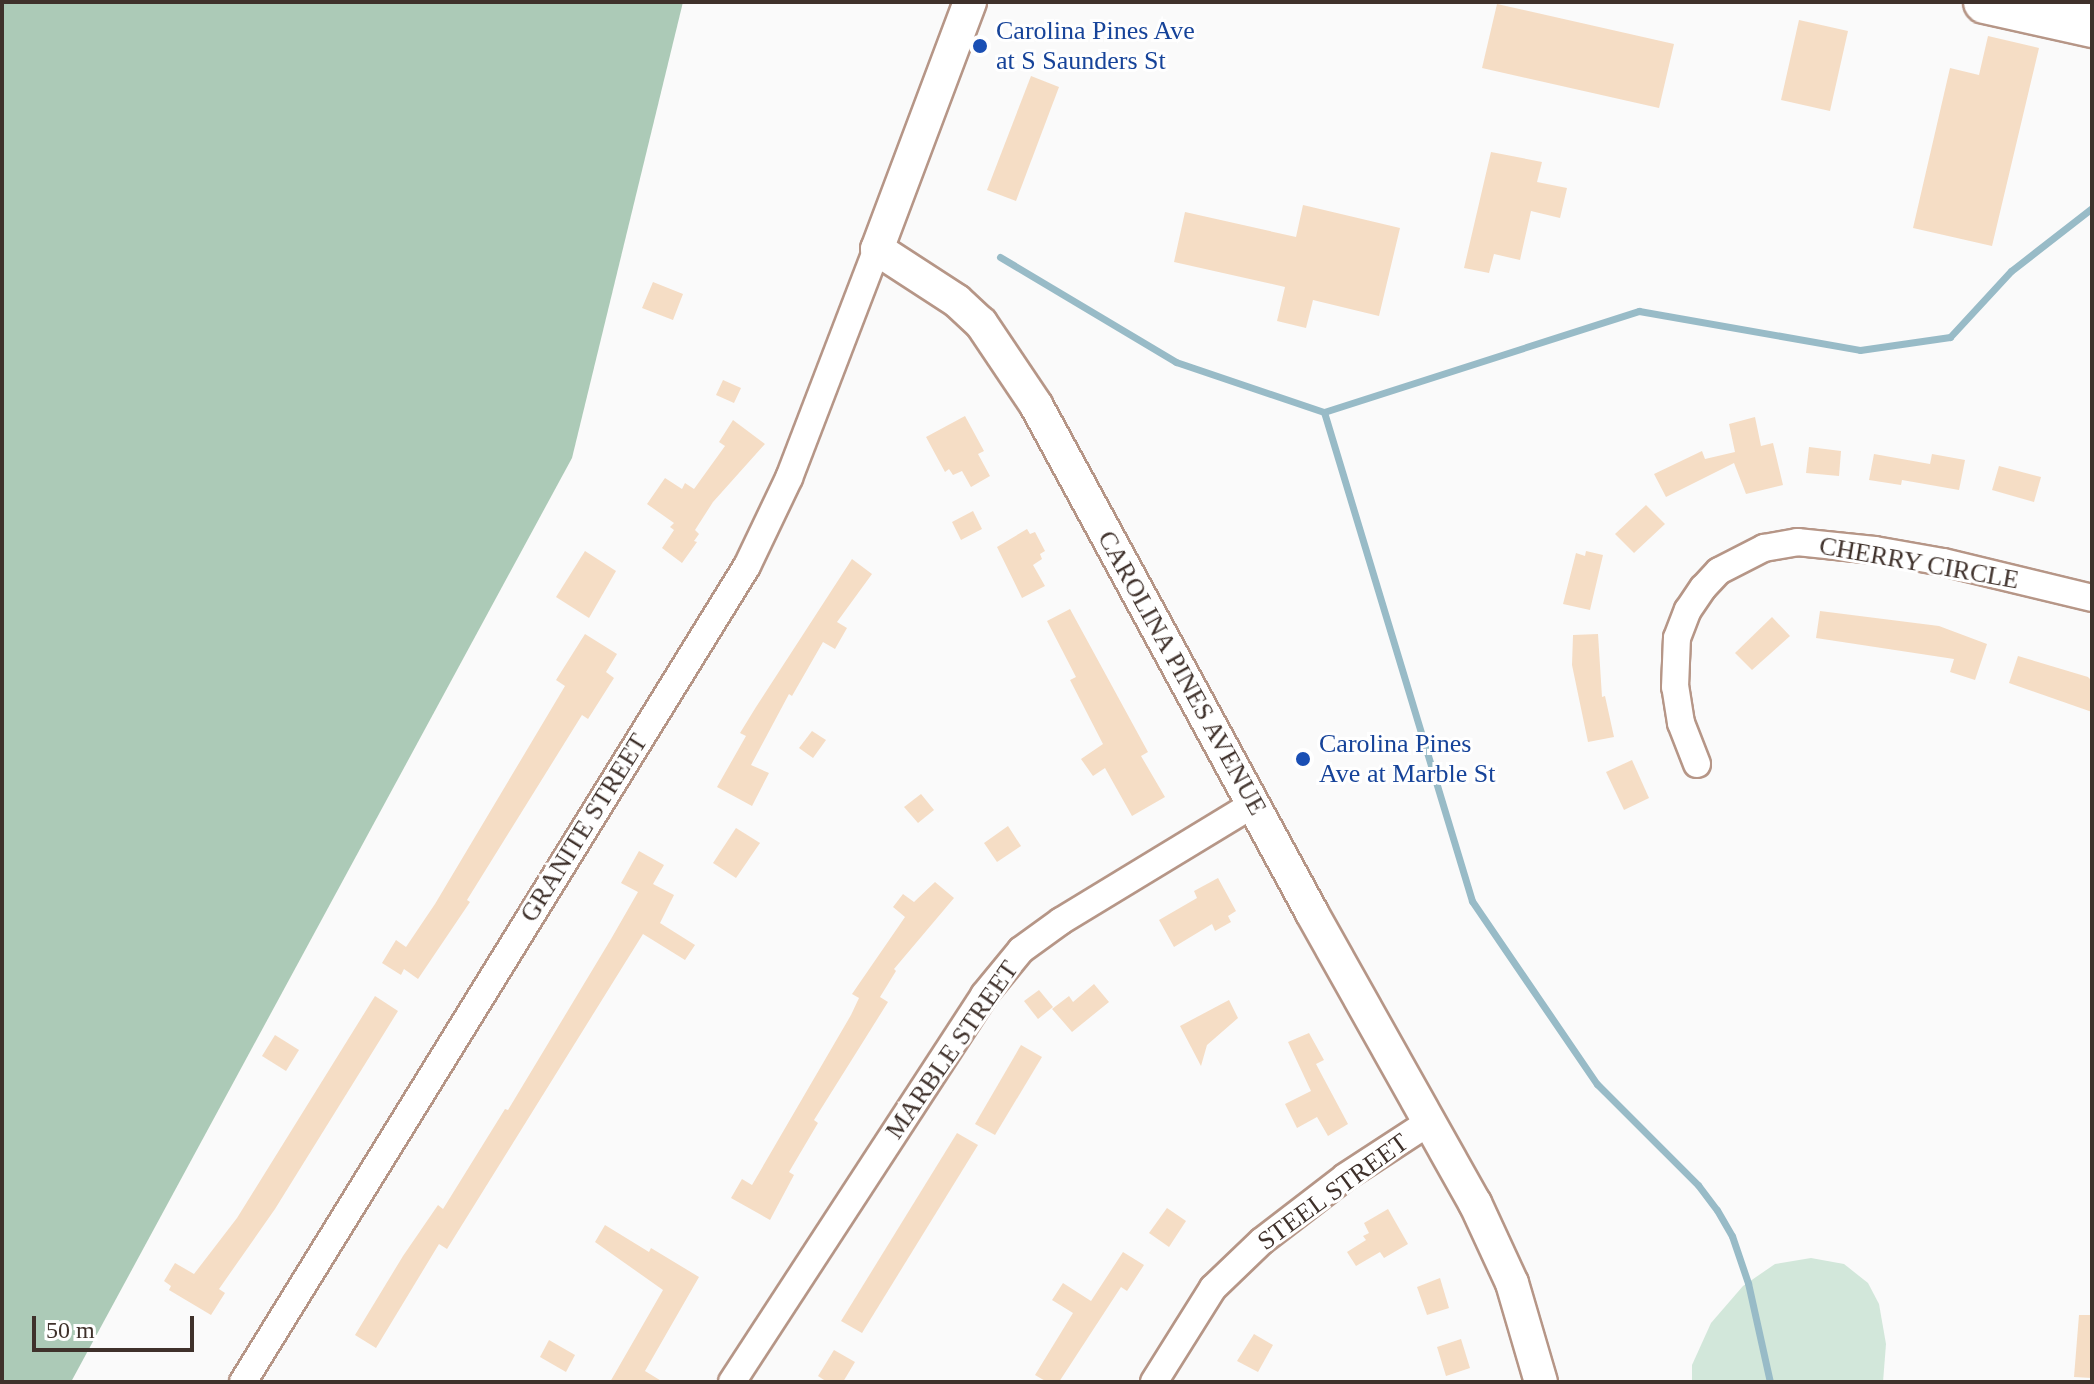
<!DOCTYPE html>
<style>
body{margin:0}
#map{position:relative;width:2094px;height:1384px;overflow:hidden;background:#fafafa;font-family:"Times New Roman",serif}
div>[style]{position:absolute}
.green>*{inset:0;background:#d2e7da}
.forest>*{inset:0;background:#accab7}
.stream>*{height:7px;margin:-3.5px;padding:0 3.5px;transform-origin:3.5px;border-radius:3.5px;background:#98bbc7}
.building>*{inset:0;background:#f5ddc5}
.roads{filter:drop-shadow(2px 0 #b69687) drop-shadow(-2px 0 #b69687) drop-shadow(0 2px #b69687) drop-shadow(0 -2px #b69687)}
.minor>*{height:26px;margin:-13px;padding:0 13px;transform-origin:13px;border-radius:13px;background:#fff}
.tertiary>*{height:32px;margin:-16px;padding:0 16px;transform-origin:16px;border-radius:16px;background:#fff}
.trunk>*{height:42px;margin:-21px;padding:0 21px;transform-origin:21px;border-radius:21px;background:#fff}
.dots>*{width:22px;height:22px;translate:-50% -50%;box-sizing:border-box;border:4px solid #fff;border-radius:50%}
span{translate:-50% -50%;white-space:nowrap;text-align:center;line-height:1.15;-webkit-text-stroke:6px #fff;paint-order:stroke}
.transit-label{font-size:26px;color:#164399}
.left{translate:0 -50%;text-align:left}
.street-label{font-size:26px;color:#3f312b}
.frame{position:absolute;inset:0;border:4px solid #3f312b;pointer-events:none}
.scale{position:absolute;left:32px;top:1316px;width:162px;height:36px;box-sizing:border-box;border:4px solid #3f312b;border-top:0;padding-left:10px;font-size:24px;line-height:28px;white-space:nowrap;color:#3f312b;-webkit-text-stroke:6px #fff;paint-order:stroke}
</style>
<div id="map">
<div class="green">
<i style="clip-path:polygon(1811px 1258px,1844px 1264px,1868px 1283px,1879px 1304px,1886px 1344px,1883px 1382px,1692px 1382px,1692px 1365px,1711px 1323px,1743px 1286px,1775px 1264px)"></i>
</div>
<div class="forest">
<i style="clip-path:polygon(2px 2px,683px 2px,572px 458px,71px 1382px,2px 1382px)"></i>
</div>
<div class="stream">
<i style="left:1000px;top:257px;width:205px;rotate:30.8deg"></i>
<i style="left:1176px;top:362px;width:156px;rotate:18.7deg"></i>
<i style="left:1324px;top:412px;width:331px;rotate:-17.8deg"></i>
<i style="left:1639px;top:311px;width:224px;rotate:10deg"></i>
<i style="left:1860px;top:350px;width:91px;rotate:-8.2deg"></i>
<i style="left:1950px;top:337px;width:90px;rotate:-47.3deg"></i>
<i style="left:2011px;top:271px;width:103px;rotate:-37.9deg"></i>
<i style="left:1324px;top:412px;width:511px;rotate:73.16deg"></i>
<i style="left:1472px;top:901px;width:222px;rotate:55.7deg"></i>
<i style="left:1597px;top:1084px;width:143px;rotate:45deg"></i>
<i style="left:1698px;top:1185px;width:31px;rotate:53deg"></i>
<i style="left:1717px;top:1210px;width:30px;rotate:60deg"></i>
<i style="left:1732px;top:1236px;width:50px;rotate:71.2deg"></i>
<i style="left:1748px;top:1283px;width:101px;rotate:77.5deg"></i>
</div>
<div class="building">
<i style="clip-path:polygon(1497px 4px,1674px 44px,1659px 108px,1482px 68px)"></i>
<i style="clip-path:polygon(1799px 20px,1848px 31px,1830px 111px,1781px 100px)"></i>
<i style="clip-path:polygon(1988px 36px,2039px 48px,1992px 246px,1913px 228px,1950px 68px,1979px 75px)"></i>
<i style="clip-path:polygon(1031px 76px,1059px 87px,1016px 201px,987px 190px)"></i>
<i style="clip-path:polygon(1491px 152px,1542px 162px,1537px 182px,1567px 188px,1560px 218px,1531px 211px,1520px 260px,1494px 254px,1489px 273px,1464px 268px)"></i>
<i style="clip-path:polygon(1303px 205px,1400px 228px,1379px 316px,1313px 300px,1306px 328px,1277px 321px,1285px 287px,1174px 262px,1185px 212px,1296px 237px)"></i>
<i style="clip-path:polygon(653px 282px,683px 294px,673px 320px,642px 308px)"></i>
<i style="clip-path:polygon(723px 380px,741px 388px,734px 403px,716px 395px)"></i>
<i style="clip-path:polygon(965px 416px,984px 451px,978px 454px,990px 476px,971px 487px,962px 471px,953px 475px,949px 469px,945px 472px,926px 437px)"></i>
<i style="clip-path:polygon(1755px 417px,1761px 446px,1773px 443px,1783px 485px,1746px 494px,1734px 463px,1666px 497px,1654px 474px,1702px 451px,1705px 459px,1735px 452px,1729px 424px)"></i>
<i style="clip-path:polygon(733px 420px,765px 444px,713px 502px,695px 530px,699px 534px,694px 541px,697px 542px,682px 563px,662px 548px,674px 530px,670px 527px,674px 523px,647px 504px,665px 478px,682px 489px,685px 483px,694px 489px,725px 446px,719px 442px)"></i>
<i style="clip-path:polygon(1809px 447px,1841px 451px,1839px 476px,1806px 473px)"></i>
<i style="clip-path:polygon(1874px 454px,1930px 464px,1932px 454px,1965px 460px,1959px 490px,1902px 480px,1901px 485px,1869px 480px)"></i>
<i style="clip-path:polygon(1999px 466px,2041px 477px,2034px 502px,1992px 490px)"></i>
<i style="clip-path:polygon(1646px 505px,1665px 524px,1634px 553px,1615px 534px)"></i>
<i style="clip-path:polygon(973px 511px,982px 529px,961px 540px,952px 522px)"></i>
<i style="clip-path:polygon(1027px 529px,1030px 534px,1035px 532px,1045px 551px,1040px 554px,1042px 559px,1033px 565px,1045px 586px,1022px 598px,997px 547px)"></i>
<i style="clip-path:polygon(585px 551px,616px 571px,589px 618px,556px 597px)"></i>
<i style="clip-path:polygon(1586px 551px,1603px 555px,1590px 610px,1563px 604px,1576px 553px,1585px 556px)"></i>
<i style="clip-path:polygon(852px 559px,872px 574px,837px 622px,847px 628px,835px 649px,823px 642px,792px 696px,789px 694px,751px 765px,769px 773px,752px 806px,717px 787px,746px 736px,740px 733px,756px 707px)"></i>
<i style="clip-path:polygon(1070px 609px,1148px 752px,1141px 756px,1165px 797px,1132px 816px,1105px 768px,1093px 776px,1081px 759px,1103px 744px,1070px 680px,1076px 677px,1047px 621px)"></i>
<i style="clip-path:polygon(1820px 611px,1939px 626px,1987px 644px,1975px 680px,1950px 672px,1954px 659px,1816px 638px)"></i>
<i style="clip-path:polygon(1772px 617px,1790px 636px,1752px 670px,1735px 653px)"></i>
<i style="clip-path:polygon(585px 634px,617px 654px,606px 672px,614px 678px,588px 719px,582px 715px,467px 900px,470px 902px,418px 979px,404px 969px,401px 975px,382px 963px,396px 940px,406px 947px,435px 904px,565px 686px,556px 680px)"></i>
<i style="clip-path:polygon(1598px 634px,1602px 697px,1605px 696px,1614px 737px,1588px 742px,1572px 665px,1573px 635px)"></i>
<i style="clip-path:polygon(2018px 656px,2088px 677px,2092px 681px,2092px 712px,2009px 683px)"></i>
<i style="clip-path:polygon(812px 731px,826px 740px,813px 758px,799px 748px)"></i>
<i style="clip-path:polygon(1632px 760px,1649px 798px,1624px 810px,1606px 772px)"></i>
<i style="clip-path:polygon(921px 794px,934px 810px,918px 823px,904px 807px)"></i>
<i style="clip-path:polygon(1008px 826px,1021px 846px,997px 862px,984px 843px)"></i>
<i style="clip-path:polygon(736px 828px,760px 843px,736px 878px,713px 863px)"></i>
<i style="clip-path:polygon(639px 851px,664px 865px,653px 884px,674px 895px,660px 923px,695px 945px,685px 960px,643px 934px,447px 1249px,439px 1244px,376px 1348px,355px 1335px,403px 1256px,438px 1205px,443px 1209px,505px 1109px,508px 1110px,611px 939px,638px 892px,621px 883px)"></i>
<i style="clip-path:polygon(1218px 878px,1236px 911px,1228px 916px,1231px 922px,1215px 931px,1212px 924px,1174px 947px,1159px 920px,1197px 898px,1194px 891px)"></i>
<i style="clip-path:polygon(935px 882px,954px 898px,894px 969px,896px 971px,880px 997px,888px 1002px,814px 1120px,818px 1123px,789px 1172px,794px 1175px,770px 1220px,731px 1198px,742px 1179px,752px 1185px,851px 1015px,859px 998px,852px 994px,905px 917px,893px 907px,903px 894px,914px 902px)"></i>
<i style="clip-path:polygon(1094px 984px,1109px 1002px,1072px 1032px,1052px 1009px,1069px 996px,1073px 1002px)"></i>
<i style="clip-path:polygon(1039px 990px,1053px 1007px,1038px 1019px,1024px 1001px)"></i>
<i style="clip-path:polygon(375px 996px,398px 1011px,275px 1209px,219px 1289px,225px 1293px,211px 1315px,169px 1290px,171px 1286px,164px 1281px,175px 1263px,194px 1274px,237px 1218px)"></i>
<i style="clip-path:polygon(1229px 1000px,1238px 1018px,1207px 1045px,1201px 1066px,1180px 1026px)"></i>
<i style="clip-path:polygon(1309px 1033px,1324px 1060px,1316px 1064px,1348px 1124px,1328px 1136px,1317px 1117px,1297px 1128px,1285px 1104px,1311px 1091px,1288px 1042px)"></i>
<i style="clip-path:polygon(275px 1035px,299px 1050px,286px 1071px,262px 1056px)"></i>
<i style="clip-path:polygon(1021px 1045px,1042px 1057px,995px 1135px,975px 1124px)"></i>
<i style="clip-path:polygon(957px 1133px,978px 1145px,862px 1333px,841px 1321px)"></i>
<i style="clip-path:polygon(1167px 1208px,1186px 1221px,1169px 1247px,1149px 1233px)"></i>
<i style="clip-path:polygon(1388px 1209px,1408px 1244px,1384px 1258px,1380px 1252px,1356px 1266px,1347px 1252px,1366px 1240px,1363px 1236px,1369px 1233px,1364px 1223px)"></i>
<i style="clip-path:polygon(605px 1225px,649px 1252px,651px 1248px,699px 1277px,645px 1371px,663px 1382px,610px 1382px,663px 1290px,595px 1242px)"></i>
<i style="clip-path:polygon(1123px 1252px,1144px 1265px,1133px 1282px,1127px 1291px,1121px 1287px,1059px 1382px,1047px 1382px,1035px 1375px,1073px 1313px,1052px 1300px,1063px 1283px,1091px 1301px)"></i>
<i style="clip-path:polygon(1440px 1278px,1449px 1308px,1427px 1315px,1417px 1287px)"></i>
<i style="clip-path:polygon(2079px 1315px,2092px 1315px,2092px 1378px,2074px 1377px)"></i>
<i style="clip-path:polygon(1254px 1334px,1273px 1345px,1258px 1372px,1237px 1361px)"></i>
<i style="clip-path:polygon(1461px 1339px,1470px 1368px,1446px 1376px,1437px 1347px)"></i>
<i style="clip-path:polygon(549px 1340px,575px 1355px,566px 1372px,540px 1357px)"></i>
<i style="clip-path:polygon(834px 1350px,855px 1362px,843px 1382px,827px 1382px,818px 1376px)"></i>
</div>
<div class="roads">
<div class="minor">
<i style="left:1697px;top:764px;width:44px;rotate:-111.3deg"></i>
<i style="left:1681px;top:723px;width:36px;rotate:-99deg"></i>
<i style="left:1675px;top:687px;width:49px;rotate:-87.7deg"></i>
<i style="left:1677px;top:638px;width:30px;rotate:-69deg"></i>
<i style="left:1688px;top:610px;width:27px;rotate:-56deg"></i>
<i style="left:1703px;top:588px;width:23px;rotate:-47deg"></i>
<i style="left:1719px;top:571px;width:51px;rotate:-27.1deg"></i>
<i style="left:1764px;top:548px;width:34px;rotate:-10deg"></i>
<i style="left:1797px;top:542px;width:78px;rotate:5.9deg"></i>
<i style="left:1875px;top:550px;width:69px;rotate:10deg"></i>
<i style="left:1943px;top:562px;width:153px;rotate:13.6deg"></i>
<i style="left:243px;top:1382px;width:959px;rotate:-58.3deg"></i>
<i style="left:747px;top:566px;width:98px;rotate:-64.5deg"></i>
<i style="left:789px;top:478px;width:245px;rotate:-69deg"></i>
<i style="left:732px;top:1382px;width:462px;rotate:-56.9deg"></i>
<i style="left:984px;top:995px;width:58px;rotate:-50.6deg"></i>
<i style="left:1021px;top:950px;width:49px;rotate:-35.9deg"></i>
<i style="left:1061px;top:921px;width:227px;rotate:-31.3deg"></i>
<i style="left:1154px;top:1382px;width:111px;rotate:-57.9deg"></i>
<i style="left:1213px;top:1288px;width:68px;rotate:-43.8deg"></i>
<i style="left:1262px;top:1241px;width:105px;rotate:-37.6deg"></i>
<i style="left:1345px;top:1177px;width:103px;rotate:-33.1deg"></i>
</div>
<div class="tertiary">
<i style="left:970px;top:2px;width:264px;rotate:110.6deg"></i>
<i style="left:877px;top:249px;width:95px;rotate:33deg"></i>
<i style="left:957px;top:301px;width:33px;rotate:43deg"></i>
<i style="left:981px;top:323px;width:99px;rotate:56.1deg"></i>
<i style="left:1036px;top:405px;width:578px;rotate:61.48deg"></i>
<i style="left:1312px;top:913px;width:333px;rotate:60.7deg"></i>
<i style="left:1475px;top:1203px;width:88px;rotate:65.2deg"></i>
<i style="left:1512px;top:1283px;width:103px;rotate:73.7deg"></i>
</div>
<div class="trunk">
<i style="left:1985px;top:2px;width:110px;rotate:12.6deg"></i>
</div>
</div>
<div class="dots">
<i style="left:980px;top:46px;background:#1a4fb4"></i>
<i style="left:1303px;top:759px;background:#1a4fb4"></i>
</div>
<div class="transit-label">
<span class="left" style="left:996px;top:46px">Carolina Pines Ave<br>at S Saunders St</span>
<span class="left" style="left:1319px;top:759px">Carolina Pines<br>Ave at Marble St</span>
</div>
<div class="street-label">
<span style="left:1919px;top:563px;rotate:10deg">CHERRY CIRCLE</span>
<span style="left:1182px;top:673px;rotate:61deg">CAROLINA PINES AVENUE</span>
<span style="left:584px;top:828px;rotate:-58deg">GRANITE STREET</span>
<span style="left:952px;top:1050px;rotate:-55deg">MARBLE STREET</span>
<span style="left:1333px;top:1192px;rotate:-36deg">STEEL STREET</span>
</div>
<div class="frame"></div>
<div class="scale">50 m</div>
</div>
